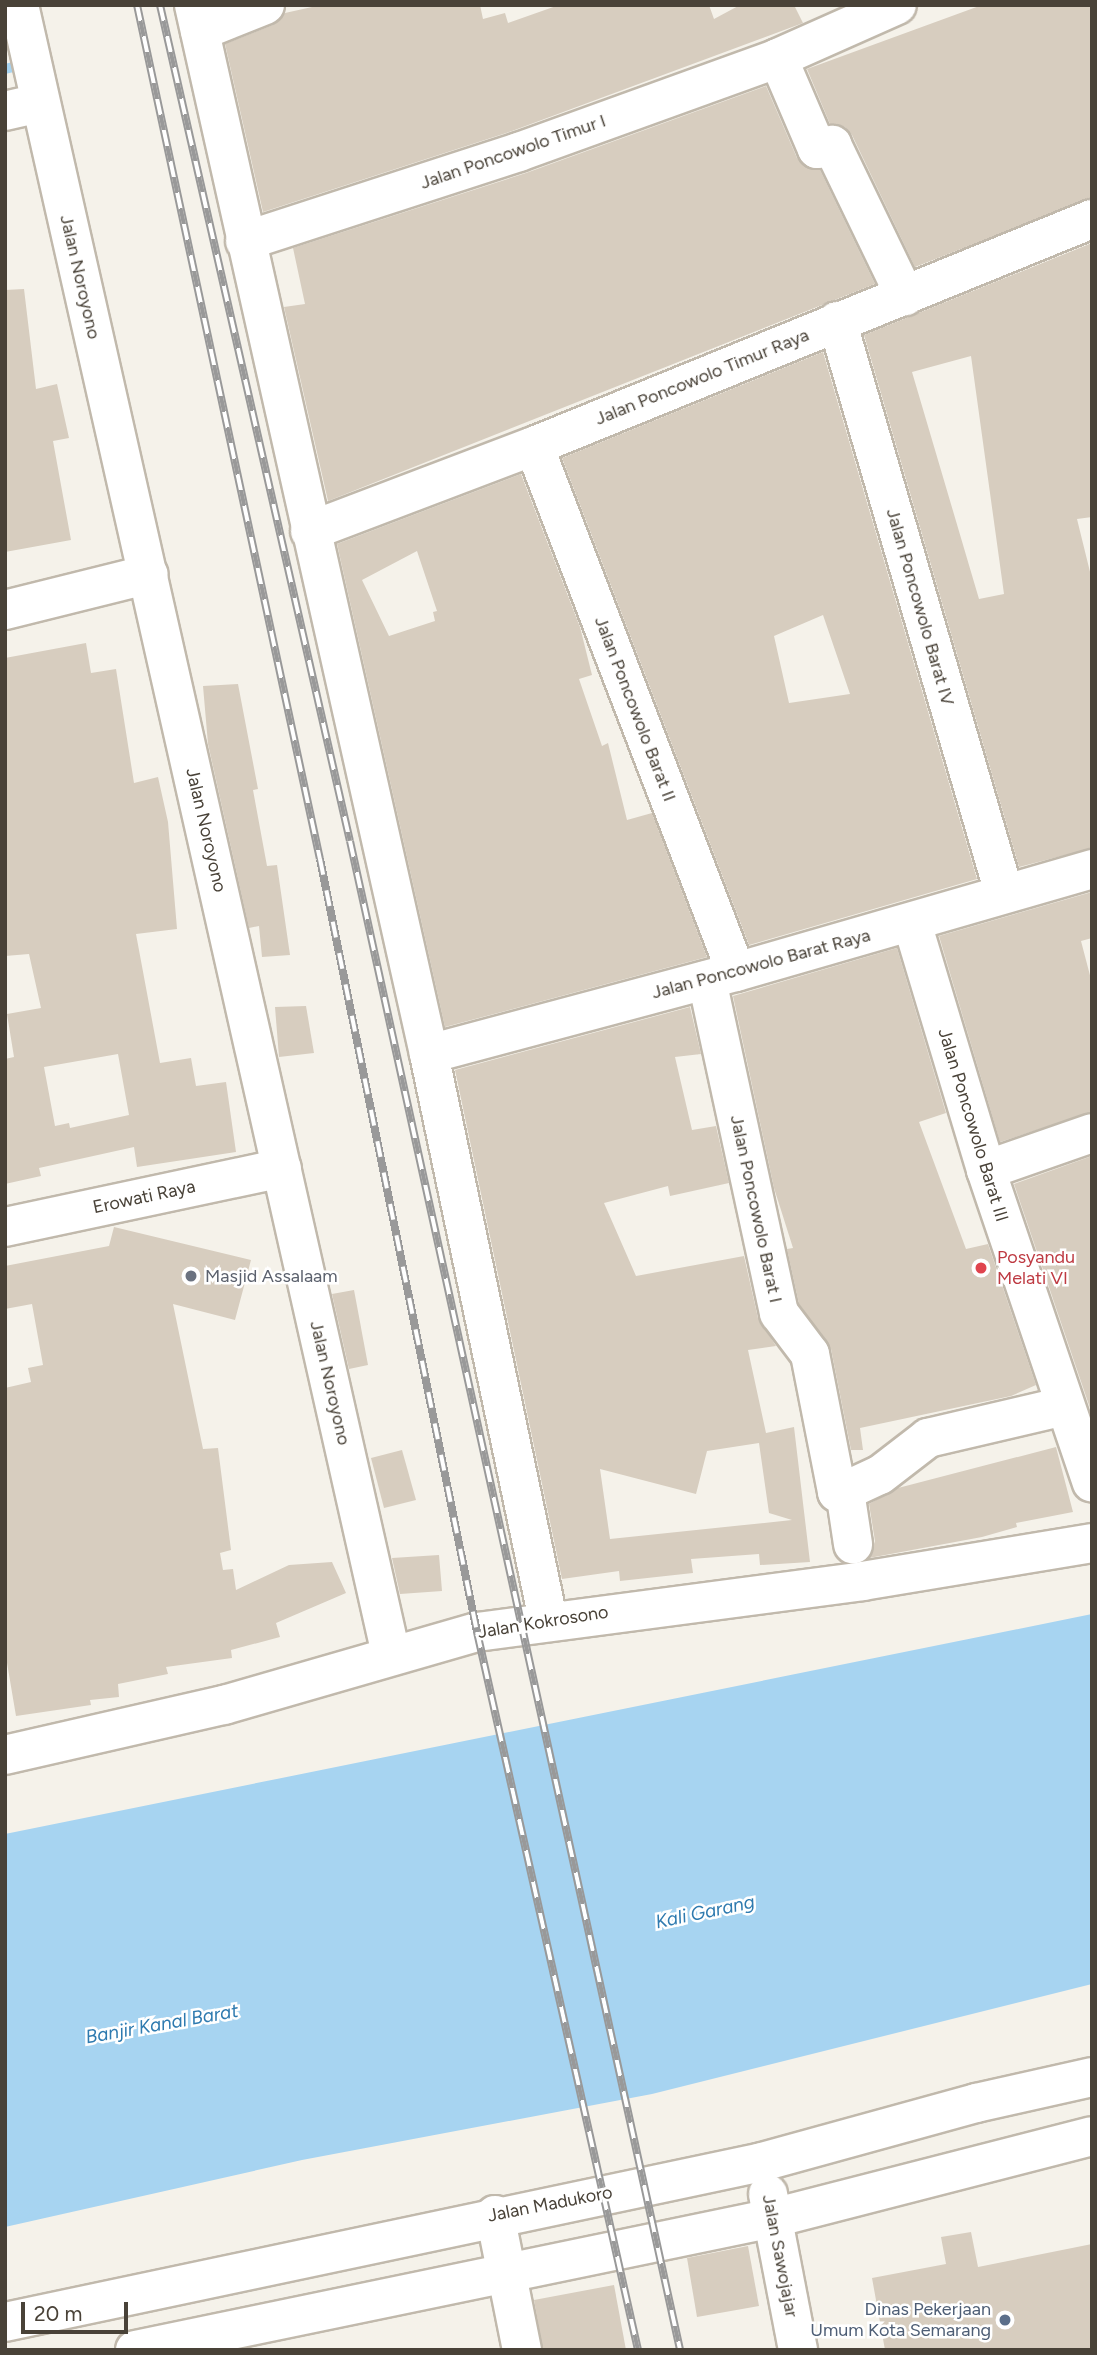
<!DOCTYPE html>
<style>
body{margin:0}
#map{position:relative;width:1097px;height:2355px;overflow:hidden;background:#f5f2ea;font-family:Figtree,sans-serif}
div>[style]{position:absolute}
.water>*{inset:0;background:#a7d4f1}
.stream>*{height:10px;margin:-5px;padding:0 5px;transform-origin:5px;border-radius:5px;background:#a7d4f1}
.building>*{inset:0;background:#d7cdbf}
.roads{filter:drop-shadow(2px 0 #c1b9ac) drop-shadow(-2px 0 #c1b9ac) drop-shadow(0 2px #c1b9ac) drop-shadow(0 -2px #c1b9ac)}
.minor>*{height:38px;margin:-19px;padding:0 19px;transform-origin:19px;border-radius:19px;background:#fff}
.rail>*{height:8px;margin-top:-4px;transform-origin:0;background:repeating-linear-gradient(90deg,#fff 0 16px,#999 0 32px);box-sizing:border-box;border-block:2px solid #999}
.dots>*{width:19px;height:19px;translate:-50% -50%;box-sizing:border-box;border:4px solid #fff;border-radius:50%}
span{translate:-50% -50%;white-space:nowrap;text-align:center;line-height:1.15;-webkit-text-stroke:5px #fff;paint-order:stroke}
.street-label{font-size:18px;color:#494238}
.health-label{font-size:18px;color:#be3a42}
.left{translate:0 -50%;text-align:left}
.worship-label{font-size:18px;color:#5b616d}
.service-label{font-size:18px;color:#4e5e75}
.right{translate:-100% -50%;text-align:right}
.water-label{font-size:19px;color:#2e7aaf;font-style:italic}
.frame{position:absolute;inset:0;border:7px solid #494238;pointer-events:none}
.scale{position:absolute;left:21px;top:2302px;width:107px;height:32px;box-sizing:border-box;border:4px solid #494238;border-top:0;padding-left:9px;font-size:21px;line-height:24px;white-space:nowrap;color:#494238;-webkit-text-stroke:5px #fff;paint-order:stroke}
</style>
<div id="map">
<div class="water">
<i style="clip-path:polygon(1092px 1614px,1092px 1984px,652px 2094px,302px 2160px,5px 2227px,5px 1834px)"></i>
</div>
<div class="stream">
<i style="left:5px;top:69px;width:12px;rotate:-14deg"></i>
</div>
<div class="building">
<i style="clip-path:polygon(321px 5px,480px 5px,483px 19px,505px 13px,508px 23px,559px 5px,709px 5px,714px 19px,740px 5px,794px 5px,803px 23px,512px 131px,263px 212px,225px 44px,273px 25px,285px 13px)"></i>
<i style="clip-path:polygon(982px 5px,1092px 5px,1092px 198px,915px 267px,852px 135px,845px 127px,830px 124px,807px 69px)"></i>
<i style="clip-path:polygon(766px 86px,797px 158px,804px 166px,820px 170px,875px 284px,328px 501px,284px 307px,305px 304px,293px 248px,526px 173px)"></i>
<i style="clip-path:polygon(evenodd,1092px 243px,1092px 517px,1077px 519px,1092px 580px,1092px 848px,1019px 867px,864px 335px,1092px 243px,971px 356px,1004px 594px,979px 599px,912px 372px,971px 356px)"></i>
<i style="clip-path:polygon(24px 289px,36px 389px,57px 384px,69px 438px,53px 441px,71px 540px,5px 552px,5px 290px)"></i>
<i style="clip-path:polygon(evenodd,823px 352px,977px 879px,749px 945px,562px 458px,823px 352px,823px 615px,850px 694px,789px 703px,774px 636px,823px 615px)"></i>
<i style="clip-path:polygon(evenodd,521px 474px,580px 627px,592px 675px,579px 679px,602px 746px,608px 743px,627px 820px,652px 813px,707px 957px,445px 1027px,337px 544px,521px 474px,417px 551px,437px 611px,433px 612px,435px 621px,389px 636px,362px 580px,417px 551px)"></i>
<i style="clip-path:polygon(evenodd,86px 643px,91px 673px,116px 669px,134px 783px,158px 777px,168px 822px,177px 929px,136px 934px,160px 1063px,191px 1058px,196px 1086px,226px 1082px,236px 1152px,137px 1167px,134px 1147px,39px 1168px,41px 1176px,5px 1184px,5px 1059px,14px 1057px,7px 1014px,41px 1008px,29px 954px,5px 956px,5px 658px,86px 643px,118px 1054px,129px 1115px,70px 1128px,69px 1123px,55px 1126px,44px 1067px,118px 1054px)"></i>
<i style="clip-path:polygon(238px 684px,258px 789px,253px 790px,267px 866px,277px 865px,290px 955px,262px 957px,259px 926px,249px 928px,208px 744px,203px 686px)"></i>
<i style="clip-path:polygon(1092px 892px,1092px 938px,1081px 941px,1092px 983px,1092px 1112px,1000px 1142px,939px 936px)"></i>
<i style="clip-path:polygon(897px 948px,946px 1113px,919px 1122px,966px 1249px,988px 1244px,1036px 1385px,1011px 1396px,860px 1428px,863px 1450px,851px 1450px,831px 1349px,799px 1304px,787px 1249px,793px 1248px,774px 1188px,733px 996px)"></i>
<i style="clip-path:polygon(306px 1006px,314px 1053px,279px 1057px,275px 1007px)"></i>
<i style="clip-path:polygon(evenodd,690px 1007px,701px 1054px,675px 1057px,692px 1130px,716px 1126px,729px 1183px,670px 1196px,668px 1186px,604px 1203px,636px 1276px,744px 1256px,758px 1318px,776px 1346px,748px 1350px,766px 1433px,794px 1427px,810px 1562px,760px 1565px,759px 1554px,691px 1559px,693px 1573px,620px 1581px,619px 1571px,562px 1579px,455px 1070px,690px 1007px,759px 1443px,769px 1513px,792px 1520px,610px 1539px,600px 1469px,696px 1494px,707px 1451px,759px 1443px)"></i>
<i style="clip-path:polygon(1092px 1156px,1092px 1414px,1014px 1184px)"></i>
<i style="clip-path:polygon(114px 1227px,251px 1260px,235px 1320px,173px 1304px,203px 1449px,218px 1448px,231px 1550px,220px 1553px,223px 1570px,233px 1569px,236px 1590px,289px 1565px,332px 1562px,346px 1593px,276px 1623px,280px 1637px,231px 1650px,232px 1658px,166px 1667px,168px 1674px,118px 1684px,119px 1697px,90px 1700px,91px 1705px,16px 1716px,5px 1651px,5px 1388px,31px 1382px,28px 1368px,43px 1365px,32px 1304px,5px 1309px,5px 1266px,109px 1246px)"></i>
<i style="clip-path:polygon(354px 1290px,368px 1365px,349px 1369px,332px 1294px)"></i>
<i style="clip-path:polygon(1056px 1447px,1073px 1512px,1016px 1523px,1017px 1527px,982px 1537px,869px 1558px,875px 1541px,869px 1504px,898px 1488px)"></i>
<i style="clip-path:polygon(402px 1450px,416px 1500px,384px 1508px,371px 1458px)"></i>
<i style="clip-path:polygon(439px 1555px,442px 1591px,400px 1594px,392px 1558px)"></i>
<i style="clip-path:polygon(971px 2232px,978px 2267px,1092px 2244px,1092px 2350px,885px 2350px,872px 2278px,946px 2264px,941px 2237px)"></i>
<i style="clip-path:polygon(748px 2246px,759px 2306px,697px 2317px,687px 2258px)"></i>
<i style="clip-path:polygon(614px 2285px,626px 2350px,543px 2350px,534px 2300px)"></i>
</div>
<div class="roads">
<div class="minor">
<i style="left:19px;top:5px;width:1691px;rotate:77.29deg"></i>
<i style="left:194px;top:5px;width:1075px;rotate:77.37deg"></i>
<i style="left:429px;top:1054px;width:577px;rotate:78.11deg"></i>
<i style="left:200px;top:31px;width:70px;rotate:-21.8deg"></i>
<i style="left:778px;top:58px;width:99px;rotate:66.8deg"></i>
<i style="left:817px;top:149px;width:16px;rotate:-15deg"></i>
<i style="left:832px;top:145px;width:168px;rotate:64.2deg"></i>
<i style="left:5px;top:111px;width:36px;rotate:-13deg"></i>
<i style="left:245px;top:241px;width:288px;rotate:-18deg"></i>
<i style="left:519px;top:152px;width:276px;rotate:-19.9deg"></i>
<i style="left:778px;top:58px;width:130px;rotate:-24deg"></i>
<i style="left:837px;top:321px;width:596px;rotate:73.72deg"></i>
<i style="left:534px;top:446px;width:563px;rotate:68.99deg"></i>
<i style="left:310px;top:531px;width:240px;rotate:-20.8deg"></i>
<i style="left:534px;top:446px;width:602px;rotate:-22.14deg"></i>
<i style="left:5px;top:610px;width:148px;rotate:-14deg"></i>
<i style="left:912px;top:923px;width:258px;rotate:73.3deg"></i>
<i style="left:986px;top:1170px;width:330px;rotate:71.3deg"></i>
<i style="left:707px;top:980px;width:341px;rotate:77.8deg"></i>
<i style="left:779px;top:1313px;width:51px;rotate:52.9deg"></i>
<i style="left:810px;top:1354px;width:141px;rotate:78.9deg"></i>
<i style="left:837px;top:1492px;width:8px;rotate:-7deg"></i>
<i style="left:845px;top:1491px;width:54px;rotate:81.4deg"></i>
<i style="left:429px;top:1054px;width:318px;rotate:-15deg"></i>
<i style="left:736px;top:972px;width:371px;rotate:-16.1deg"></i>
<i style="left:986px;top:1170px;width:112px;rotate:-19.2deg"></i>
<i style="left:5px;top:1227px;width:283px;rotate:-12deg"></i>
<i style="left:845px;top:1491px;width:38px;rotate:-25deg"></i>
<i style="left:880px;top:1475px;width:61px;rotate:-37.6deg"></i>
<i style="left:928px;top:1438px;width:140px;rotate:-13.2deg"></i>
<i style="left:5px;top:1755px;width:225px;rotate:-12.9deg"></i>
<i style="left:224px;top:1705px;width:263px;rotate:-16.1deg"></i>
<i style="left:477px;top:1632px;width:389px;rotate:-7.5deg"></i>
<i style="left:863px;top:1581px;width:232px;rotate:-9.4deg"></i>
<i style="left:768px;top:2194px;width:159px;rotate:79.1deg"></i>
<i style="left:495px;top:2215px;width:138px;rotate:78.7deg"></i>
<i style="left:5px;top:2322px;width:774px;rotate:-11.93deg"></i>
<i style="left:762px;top:2162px;width:222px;rotate:-15.4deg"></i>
<i style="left:976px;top:2103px;width:119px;rotate:-12.6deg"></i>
<i style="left:135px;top:2350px;width:652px;rotate:-11.69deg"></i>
<i style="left:773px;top:2218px;width:329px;rotate:-14.4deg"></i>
</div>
</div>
<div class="rail">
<i style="left:137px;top:5px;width:873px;rotate:77.91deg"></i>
<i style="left:320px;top:859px;width:789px;rotate:78.52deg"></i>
<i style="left:477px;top:1632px;width:736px;rotate:77.36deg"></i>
<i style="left:160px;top:5px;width:857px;rotate:77.2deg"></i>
<i style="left:350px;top:841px;width:1545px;rotate:77.66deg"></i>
</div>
<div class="dots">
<i style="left:981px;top:1268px;background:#e0444e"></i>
<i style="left:191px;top:1276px;background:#6b7280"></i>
<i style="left:1005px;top:2320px;background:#5c6f8a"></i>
</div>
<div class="street-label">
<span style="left:513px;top:152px;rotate:-19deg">Jalan Poncowolo Timur I</span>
<span style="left:80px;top:277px;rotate:77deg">Jalan Noroyono</span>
<span style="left:702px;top:377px;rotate:-22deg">Jalan Poncowolo Timur Raya</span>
<span style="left:920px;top:607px;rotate:74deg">Jalan Poncowolo Barat IV</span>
<span style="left:635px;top:709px;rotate:69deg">Jalan Poncowolo Barat II</span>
<span style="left:206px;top:830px;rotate:77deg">Jalan Noroyono</span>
<span style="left:761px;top:964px;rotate:-15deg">Jalan Poncowolo Barat Raya</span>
<span style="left:973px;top:1125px;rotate:73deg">Jalan Poncowolo Barat III</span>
<span style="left:144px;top:1197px;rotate:-12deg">Erowati Raya</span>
<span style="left:756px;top:1209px;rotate:78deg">Jalan Poncowolo Barat I</span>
<span style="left:330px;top:1383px;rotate:77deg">Jalan Noroyono</span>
<span style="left:543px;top:1622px;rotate:-9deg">Jalan Kokrosono</span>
<span style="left:550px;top:2204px;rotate:-11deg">Jalan Madukoro</span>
<span style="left:780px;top:2256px;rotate:79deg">Jalan Sawojajar</span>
</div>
<div class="health-label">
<span class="left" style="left:997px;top:1268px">Posyandu<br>Melati VI</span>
</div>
<div class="worship-label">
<span class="left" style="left:205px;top:1276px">Masjid Assalaam</span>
</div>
<div class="service-label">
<span class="right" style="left:991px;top:2320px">Dinas Pekerjaan<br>Umum Kota Semarang</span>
</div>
<div class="water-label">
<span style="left:705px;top:1912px;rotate:-12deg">Kali Garang</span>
<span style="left:162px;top:2024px;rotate:-10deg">Banjir Kanal Barat</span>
</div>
<div class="frame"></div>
<div class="scale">20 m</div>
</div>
